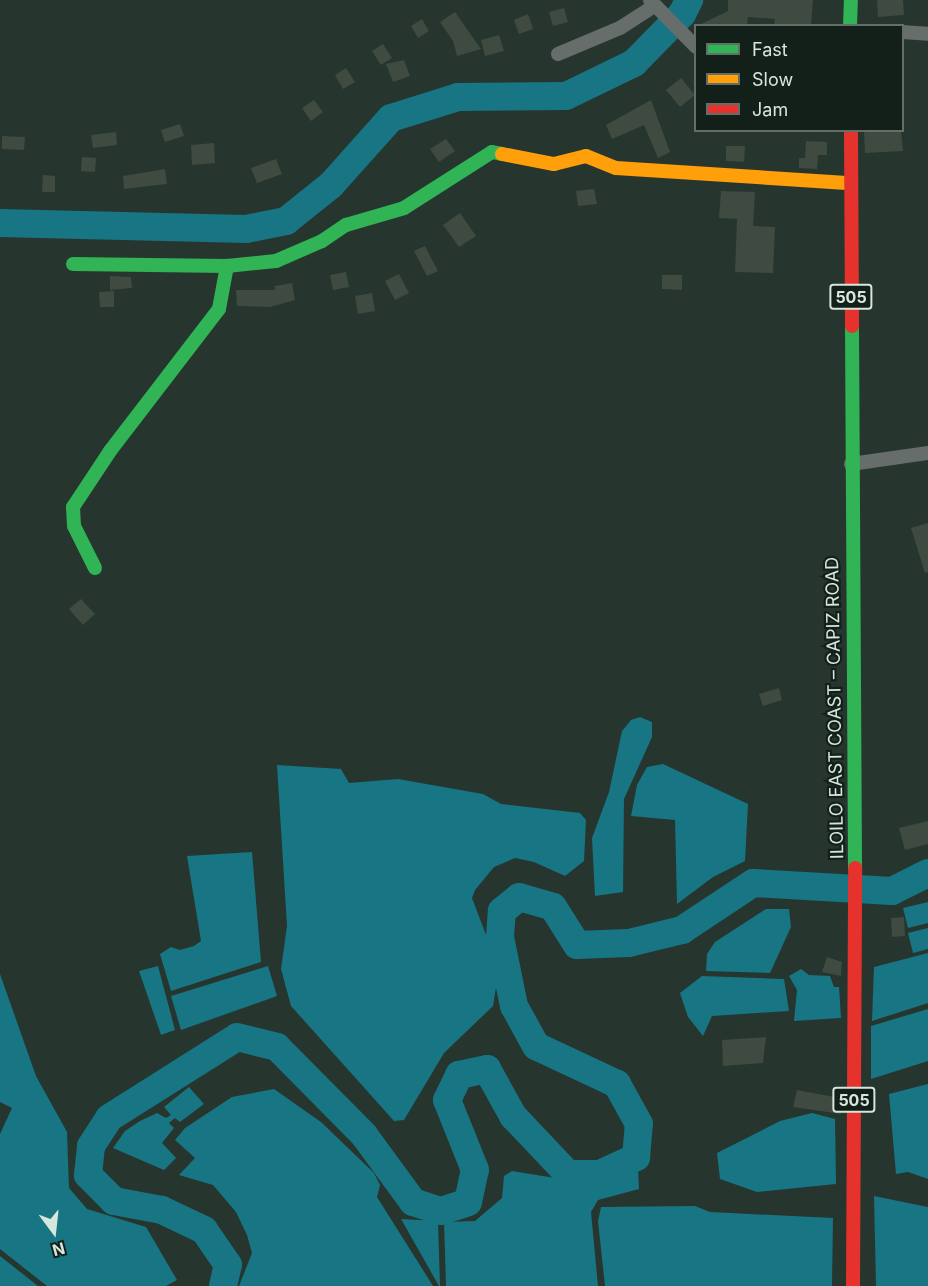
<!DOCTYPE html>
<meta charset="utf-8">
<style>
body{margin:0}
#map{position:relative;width:928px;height:1286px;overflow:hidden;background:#26362e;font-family:Inter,sans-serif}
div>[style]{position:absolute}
.water>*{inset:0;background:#177584}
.river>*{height:28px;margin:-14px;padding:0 14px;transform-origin:14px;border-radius:14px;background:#177584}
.building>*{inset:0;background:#3f4a41}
.street>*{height:14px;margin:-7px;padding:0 7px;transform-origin:7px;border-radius:7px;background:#666d6b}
.fast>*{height:14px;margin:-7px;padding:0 7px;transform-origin:7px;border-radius:7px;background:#30b455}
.slow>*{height:14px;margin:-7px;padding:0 7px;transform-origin:7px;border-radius:7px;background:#ff9f0a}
.jam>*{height:14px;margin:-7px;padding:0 7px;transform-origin:7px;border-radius:7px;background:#e5322d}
span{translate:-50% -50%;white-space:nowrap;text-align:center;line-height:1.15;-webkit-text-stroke:4.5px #132019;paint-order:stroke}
.shield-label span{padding:2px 4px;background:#132019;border:2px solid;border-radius:4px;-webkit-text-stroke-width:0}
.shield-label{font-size:16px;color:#d5e6dc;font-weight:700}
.street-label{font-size:18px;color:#d5e6dc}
.legend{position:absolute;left:694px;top:24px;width:210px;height:108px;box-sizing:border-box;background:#132019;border:2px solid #616f67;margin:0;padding:8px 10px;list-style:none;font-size:18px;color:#d5e6dc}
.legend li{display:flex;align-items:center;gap:12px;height:30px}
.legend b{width:30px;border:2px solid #616f67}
.north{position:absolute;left:24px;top:1202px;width:60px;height:60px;-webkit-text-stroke:4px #132019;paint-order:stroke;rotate:165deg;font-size:16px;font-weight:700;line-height:24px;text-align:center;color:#d5e6dc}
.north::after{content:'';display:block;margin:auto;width:21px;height:27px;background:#d5e6dc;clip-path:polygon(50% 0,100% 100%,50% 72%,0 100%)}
</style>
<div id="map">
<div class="water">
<i style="clip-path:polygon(640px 717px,652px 722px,652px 737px,624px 799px,623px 892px,595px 896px,592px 838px,609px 792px,622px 731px,631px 720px)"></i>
<i style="clip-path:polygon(663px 764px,748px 804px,745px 861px,713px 877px,677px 904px,675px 820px,631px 816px,637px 785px,647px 767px)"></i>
<i style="clip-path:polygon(277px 765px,341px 769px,349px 783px,398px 779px,483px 794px,501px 804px,580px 813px,586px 820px,584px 861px,565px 876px,534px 862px,515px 858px,494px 867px,475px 890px,472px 898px,499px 969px,493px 1006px,444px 1053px,404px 1120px,394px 1121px,291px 1006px,281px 969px,287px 926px)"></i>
<i style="clip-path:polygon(252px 852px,261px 962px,171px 991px,160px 954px,171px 947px,180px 950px,194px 946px,201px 941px,187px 856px)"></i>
<i style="clip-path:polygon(928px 902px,928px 923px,908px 928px,903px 908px)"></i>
<i style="clip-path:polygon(766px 909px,789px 909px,791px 927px,770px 973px,706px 971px,707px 954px,715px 942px)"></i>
<i style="clip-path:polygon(928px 928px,928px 949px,913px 953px,908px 933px)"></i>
<i style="clip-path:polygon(928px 953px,928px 1003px,872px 1021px,874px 967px)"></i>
<i style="clip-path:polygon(158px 966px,175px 1030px,161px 1035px,139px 971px)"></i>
<i style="clip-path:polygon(268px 966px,277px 996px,181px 1030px,171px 996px)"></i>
<i style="clip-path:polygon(801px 969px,809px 975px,830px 976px,834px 987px,839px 987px,841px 1018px,794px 1021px,797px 990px,789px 976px)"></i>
<i style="clip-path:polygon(0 974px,36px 1076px,67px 1132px,69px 1188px,87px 1209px,146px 1227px,177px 1280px,166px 1286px,47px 1286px,0 1249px,0 1134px,12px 1108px,0 1102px)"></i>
<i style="clip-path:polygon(702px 976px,784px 979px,789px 1011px,712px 1016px,703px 1036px,688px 1017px,680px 993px)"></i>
<i style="clip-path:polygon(928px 1009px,928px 1061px,871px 1079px,871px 1026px)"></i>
<i style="clip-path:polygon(928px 1084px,928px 1179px,908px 1172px,896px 1174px,889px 1094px)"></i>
<i style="clip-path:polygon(189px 1087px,204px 1104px,180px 1122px,175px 1118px,169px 1123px,174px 1128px,162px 1143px,176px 1158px,164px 1170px,113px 1148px,125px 1131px,140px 1121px,157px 1113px,166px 1118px,171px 1115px,164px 1107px)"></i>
<i style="clip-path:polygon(274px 1089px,321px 1122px,374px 1173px,380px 1185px,377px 1197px,433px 1286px,239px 1286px,252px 1253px,247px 1235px,236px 1212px,213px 1185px,179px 1175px,195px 1158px,175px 1140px,185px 1128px,232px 1097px)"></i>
<i style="clip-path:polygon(812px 1113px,835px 1119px,836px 1184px,757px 1192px,720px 1179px,717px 1153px,780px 1121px)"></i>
<i style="clip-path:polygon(638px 1168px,639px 1189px,598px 1200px,591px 1212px,598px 1286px,446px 1286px,444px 1222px,475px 1221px,502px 1198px,504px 1176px,512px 1171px,592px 1184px)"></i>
<i style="clip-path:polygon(874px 1196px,928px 1207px,928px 1286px,876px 1286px)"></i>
<i style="clip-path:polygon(695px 1206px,710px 1212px,833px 1218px,832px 1286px,605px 1286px,598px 1221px,601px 1207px)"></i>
<i style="clip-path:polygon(401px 1219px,438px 1221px,440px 1286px,439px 1286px)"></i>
<i style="clip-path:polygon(0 1256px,38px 1286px,0 1286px)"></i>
</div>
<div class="river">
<i style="left:0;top:223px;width:246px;rotate:1.4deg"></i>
<i style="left:246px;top:229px;width:41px;rotate:-11.3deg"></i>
<i style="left:286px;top:221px;width:58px;rotate:-38.7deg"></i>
<i style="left:331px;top:185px;width:90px;rotate:-48.2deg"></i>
<i style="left:391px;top:118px;width:70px;rotate:-17.4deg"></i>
<i style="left:458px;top:97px;width:108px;rotate:-0.5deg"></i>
<i style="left:566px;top:96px;width:76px;rotate:-25.9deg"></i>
<i style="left:634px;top:63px;width:69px;rotate:-45.6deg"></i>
<i style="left:682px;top:14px;width:16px;rotate:-63deg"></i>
<i style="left:223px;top:1286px;width:22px;rotate:-77deg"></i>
<i style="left:228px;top:1265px;width:42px;rotate:-124.4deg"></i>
<i style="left:204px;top:1230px;width:47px;rotate:-154.5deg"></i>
<i style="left:162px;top:1210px;width:49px;rotate:-169.4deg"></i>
<i style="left:114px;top:1201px;width:37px;rotate:-135deg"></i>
<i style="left:88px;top:1175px;width:29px;rotate:-84deg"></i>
<i style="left:91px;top:1146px;width:33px;rotate:-57deg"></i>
<i style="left:109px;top:1118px;width:151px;rotate:-32.3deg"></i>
<i style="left:237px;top:1037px;width:41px;rotate:14deg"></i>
<i style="left:277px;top:1047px;width:124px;rotate:45.3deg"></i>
<i style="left:364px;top:1135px;width:83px;rotate:53.8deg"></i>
<i style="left:413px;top:1202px;width:29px;rotate:18deg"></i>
<i style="left:441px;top:1211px;width:28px;rotate:-18deg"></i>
<i style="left:468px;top:1202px;width:33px;rotate:-78deg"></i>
<i style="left:475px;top:1170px;width:75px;rotate:-111.8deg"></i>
<i style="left:447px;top:1100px;width:28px;rotate:-64deg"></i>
<i style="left:459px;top:1075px;width:29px;rotate:-12deg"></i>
<i style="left:487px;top:1069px;width:54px;rotate:61deg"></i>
<i style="left:513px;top:1116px;width:80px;rotate:46.5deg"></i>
<i style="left:568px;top:1174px;width:32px"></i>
<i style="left:600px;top:1174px;width:40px;rotate:-25deg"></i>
<i style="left:636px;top:1157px;width:33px;rotate:-85deg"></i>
<i style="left:639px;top:1124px;width:46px;rotate:-118.8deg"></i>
<i style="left:617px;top:1084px;width:89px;rotate:-154.9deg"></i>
<i style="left:536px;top:1046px;width:46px;rotate:-118.8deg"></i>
<i style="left:514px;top:1006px;width:70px;rotate:-101.5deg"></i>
<i style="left:500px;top:937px;width:26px;rotate:-86deg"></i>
<i style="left:502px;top:911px;width:22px;rotate:-39deg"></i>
<i style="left:519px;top:897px;width:35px;rotate:16deg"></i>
<i style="left:553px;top:907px;width:45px;rotate:57.7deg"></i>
<i style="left:577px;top:945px;width:52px;rotate:-2.2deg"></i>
<i style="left:629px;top:943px;width:55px;rotate:-13.8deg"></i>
<i style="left:682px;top:930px;width:85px;rotate:-33.5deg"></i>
<i style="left:753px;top:883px;width:139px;rotate:3.3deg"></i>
<i style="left:892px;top:891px;width:40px;rotate:-26.6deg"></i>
</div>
<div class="building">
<i style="clip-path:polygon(728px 0,813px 0,811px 26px,774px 25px,775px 19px,748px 17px,747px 26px,697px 26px,728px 11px)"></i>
<i style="clip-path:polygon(877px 0,903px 0,904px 15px,878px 17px)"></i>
<i style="clip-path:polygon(564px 8px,568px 22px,553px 26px,549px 12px)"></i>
<i style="clip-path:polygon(455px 12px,481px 49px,457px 56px,453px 41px,440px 22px)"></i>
<i style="clip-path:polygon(528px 14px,533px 29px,519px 34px,514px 20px)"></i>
<i style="clip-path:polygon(422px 19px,429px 31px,418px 38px,411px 26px)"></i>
<i style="clip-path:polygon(499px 35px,504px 51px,485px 56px,481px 40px)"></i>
<i style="clip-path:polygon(383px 44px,392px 58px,381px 65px,372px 51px)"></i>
<i style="clip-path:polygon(404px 60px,410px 76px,393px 82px,386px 64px)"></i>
<i style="clip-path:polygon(346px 68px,355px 82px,343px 89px,335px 75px)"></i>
<i style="clip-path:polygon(681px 78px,695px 95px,680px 107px,666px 90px)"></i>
<i style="clip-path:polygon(314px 100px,323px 112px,311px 121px,302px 108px)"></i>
<i style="clip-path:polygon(651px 100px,670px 152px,658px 158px,644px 125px,612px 139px,606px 125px)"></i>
<i style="clip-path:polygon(180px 124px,184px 136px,165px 142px,161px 130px)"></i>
<i style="clip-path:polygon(864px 130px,901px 130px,903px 151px,865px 153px)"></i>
<i style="clip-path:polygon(116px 132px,117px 145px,93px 148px,91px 135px)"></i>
<i style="clip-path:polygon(2px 136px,25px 137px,24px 150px,2px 149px)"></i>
<i style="clip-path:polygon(446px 139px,455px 151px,439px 162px,430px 149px)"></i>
<i style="clip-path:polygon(806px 141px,827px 142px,827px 155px,818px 155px,817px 169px,799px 168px,799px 158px,805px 158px)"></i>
<i style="clip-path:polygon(214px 143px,215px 163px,192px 165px,191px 145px)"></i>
<i style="clip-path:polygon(726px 146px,745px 146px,744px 162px,726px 161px)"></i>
<i style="clip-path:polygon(82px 157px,96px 158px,95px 172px,81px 171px)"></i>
<i style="clip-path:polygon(276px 159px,282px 174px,257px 183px,251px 168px)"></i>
<i style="clip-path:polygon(165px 169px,167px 184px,124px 189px,123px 176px)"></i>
<i style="clip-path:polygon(43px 175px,55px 176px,55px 192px,42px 192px)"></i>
<i style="clip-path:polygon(594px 189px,597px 204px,578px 206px,576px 191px)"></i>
<i style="clip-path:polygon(721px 191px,755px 192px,753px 226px,775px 227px,773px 273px,735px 272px,737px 219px,719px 218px)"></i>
<i style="clip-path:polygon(460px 213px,476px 236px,459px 247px,443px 225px)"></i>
<i style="clip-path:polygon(425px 246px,438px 271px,427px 276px,414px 251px)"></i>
<i style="clip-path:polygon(346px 272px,349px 287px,333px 290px,330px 275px)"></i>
<i style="clip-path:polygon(399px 274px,409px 293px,395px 300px,385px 281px)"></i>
<i style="clip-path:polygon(662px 275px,682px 275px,682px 290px,662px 289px)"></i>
<i style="clip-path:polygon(110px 276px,131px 277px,132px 288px,110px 290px)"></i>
<i style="clip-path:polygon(292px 283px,295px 300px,270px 307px,237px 306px,236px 290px,275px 290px,275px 286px)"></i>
<i style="clip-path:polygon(114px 291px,114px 307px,100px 307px,99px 292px)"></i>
<i style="clip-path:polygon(372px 293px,375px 311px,358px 314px,355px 296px)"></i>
<i style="clip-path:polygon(928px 523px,928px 572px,925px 573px,911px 528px)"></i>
<i style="clip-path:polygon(81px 599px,95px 614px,83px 625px,69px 609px)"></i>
<i style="clip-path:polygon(779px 688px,782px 700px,763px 706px,759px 694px)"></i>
<i style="clip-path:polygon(928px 821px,928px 844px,905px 850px,899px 828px)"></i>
<i style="clip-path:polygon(904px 917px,905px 936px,892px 937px,891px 918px)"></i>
<i style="clip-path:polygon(827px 957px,842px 962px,841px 976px,822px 972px)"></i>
<i style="clip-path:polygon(766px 1037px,763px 1063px,723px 1066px,722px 1040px)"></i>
<i style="clip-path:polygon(797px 1090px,840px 1098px,841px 1114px,793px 1107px)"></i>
</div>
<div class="street">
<i style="left:650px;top:0;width:66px;rotate:45.6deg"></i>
<i style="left:902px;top:32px;width:26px;rotate:4deg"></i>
<i style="left:558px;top:54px;width:67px;rotate:-22.8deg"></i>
<i style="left:620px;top:28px;width:40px;rotate:-32.9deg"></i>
<i style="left:851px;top:464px;width:78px;rotate:-8.1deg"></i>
</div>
<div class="fast">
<i style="left:850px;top:26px;width:26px;rotate:-88deg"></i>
<i style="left:73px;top:264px;width:154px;rotate:0.7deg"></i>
<i style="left:227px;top:266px;width:49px;rotate:-5.8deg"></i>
<i style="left:276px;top:261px;width:50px;rotate:-23.5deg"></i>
<i style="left:322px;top:241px;width:29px;rotate:-34deg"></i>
<i style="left:346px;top:225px;width:60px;rotate:-16.3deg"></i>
<i style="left:404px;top:208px;width:104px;rotate:-32.5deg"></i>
<i style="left:492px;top:152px;width:10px;rotate:11deg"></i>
<i style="left:852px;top:326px;width:542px;rotate:89.68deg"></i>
<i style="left:95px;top:568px;width:47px;rotate:-116.6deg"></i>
<i style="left:74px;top:526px;width:19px;rotate:-93deg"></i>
<i style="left:73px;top:507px;width:67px;rotate:-56.5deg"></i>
<i style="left:110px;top:451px;width:179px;rotate:-52.5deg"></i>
<i style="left:219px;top:309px;width:44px;rotate:-79.5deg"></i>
</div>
<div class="slow">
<i style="left:502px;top:154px;width:53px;rotate:10.9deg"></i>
<i style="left:554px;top:164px;width:33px;rotate:-14deg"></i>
<i style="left:586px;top:156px;width:32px;rotate:22deg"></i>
<i style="left:616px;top:168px;width:235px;rotate:3.7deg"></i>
</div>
<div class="jam">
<i style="left:851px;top:130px;width:196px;rotate:89.7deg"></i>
<i style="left:853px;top:1286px;width:418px;rotate:-89.7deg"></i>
</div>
<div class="shield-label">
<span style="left:851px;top:297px">505</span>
<span style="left:854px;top:1100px">505</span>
</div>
<div class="street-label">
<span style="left:835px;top:708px;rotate:-91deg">ILOILO EAST COAST – CAPIZ ROAD</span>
</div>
<ul class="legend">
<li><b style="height:8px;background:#30b455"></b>Fast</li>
<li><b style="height:8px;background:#ff9f0a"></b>Slow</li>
<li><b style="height:8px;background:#e5322d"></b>Jam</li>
</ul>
<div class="north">N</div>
</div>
